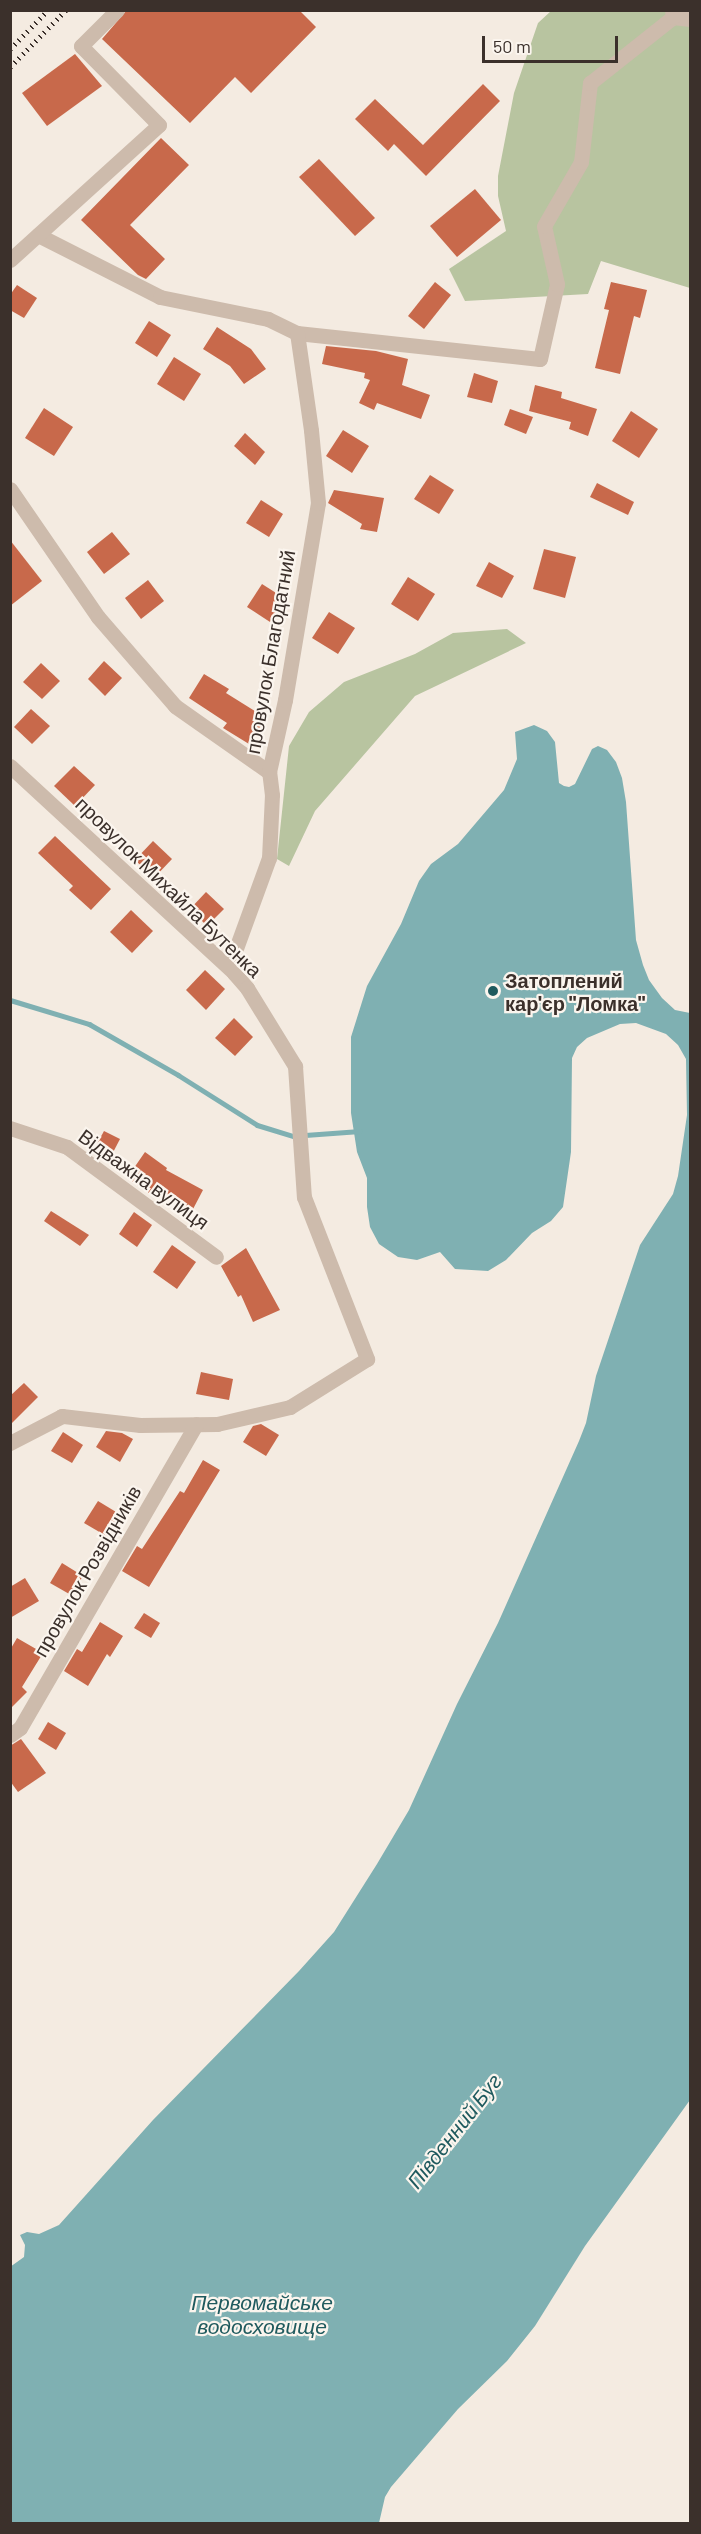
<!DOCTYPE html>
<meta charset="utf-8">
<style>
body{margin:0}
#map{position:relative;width:701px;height:2534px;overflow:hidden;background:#f4ebe1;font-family:Barlow,sans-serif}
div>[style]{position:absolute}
.green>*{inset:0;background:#b8c4a0}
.water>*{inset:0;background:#7fb0b2}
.stream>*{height:5px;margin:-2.5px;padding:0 2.5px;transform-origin:2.5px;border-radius:2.5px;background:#7fb0b2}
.building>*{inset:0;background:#c8694b}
.minor>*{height:15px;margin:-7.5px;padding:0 7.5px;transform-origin:7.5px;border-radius:7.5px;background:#cdbbac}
.rail>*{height:4.5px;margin-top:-2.25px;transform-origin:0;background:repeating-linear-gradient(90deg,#3b302b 0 1.5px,transparent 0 6px)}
.dots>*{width:16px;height:16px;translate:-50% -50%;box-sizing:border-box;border:3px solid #fbf5ee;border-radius:50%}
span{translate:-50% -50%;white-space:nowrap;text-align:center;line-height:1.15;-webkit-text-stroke:4.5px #fbf5ee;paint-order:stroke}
.street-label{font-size:20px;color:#3b302b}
.poi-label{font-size:20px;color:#3b302b;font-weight:700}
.left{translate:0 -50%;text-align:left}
.water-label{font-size:21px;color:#1f5a5e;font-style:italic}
.frame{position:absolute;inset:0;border:12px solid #3b302b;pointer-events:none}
.scale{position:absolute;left:482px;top:36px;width:136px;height:27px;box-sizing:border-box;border:3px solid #3b302b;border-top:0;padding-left:8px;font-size:18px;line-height:21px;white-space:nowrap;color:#3b302b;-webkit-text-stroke:4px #fbf5ee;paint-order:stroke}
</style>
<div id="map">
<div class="green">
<i style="clip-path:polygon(551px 11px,690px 11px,690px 288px,601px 261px,588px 294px,465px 301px,449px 269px,506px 231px,498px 196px,498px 176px,514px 93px,538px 23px)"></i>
<i style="clip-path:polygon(507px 629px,526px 643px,415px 696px,315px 811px,289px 866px,277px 859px,289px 746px,309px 712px,344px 682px,415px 654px,453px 633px)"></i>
</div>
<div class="water">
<i style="clip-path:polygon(534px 725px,547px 731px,555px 742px,559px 783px,564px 786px,569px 787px,575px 784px,592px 749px,598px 746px,607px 750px,616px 762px,622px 778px,626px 802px,636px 940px,643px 965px,649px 980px,662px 998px,675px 1010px,690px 1013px,690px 2100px,585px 2246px,535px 2326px,507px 2361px,458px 2409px,391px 2487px,385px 2497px,379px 2523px,11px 2523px,10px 2267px,24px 2257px,25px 2245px,20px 2235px,27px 2232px,39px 2234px,59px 2225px,153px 2120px,299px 1971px,334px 1932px,377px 1864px,409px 1810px,457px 1704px,498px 1623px,579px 1441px,586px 1423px,596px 1376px,640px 1245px,673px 1194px,678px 1176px,687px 1115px,686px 1059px,678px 1045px,666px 1034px,636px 1023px,620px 1024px,587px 1038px,577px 1047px,572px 1058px,571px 1152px,563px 1207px,551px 1221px,532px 1233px,506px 1260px,488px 1271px,455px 1269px,440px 1252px,417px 1260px,398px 1257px,379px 1244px,370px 1227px,367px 1207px,367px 1178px,357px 1152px,351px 1113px,351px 1037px,367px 986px,401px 924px,419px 881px,431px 864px,458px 844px,504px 790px,517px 759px,515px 732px)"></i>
</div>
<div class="stream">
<i style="left:10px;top:1000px;width:83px;rotate:16.9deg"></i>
<i style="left:89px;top:1024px;width:103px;rotate:29.8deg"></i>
<i style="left:178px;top:1075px;width:93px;rotate:32.3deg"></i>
<i style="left:257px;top:1125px;width:37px;rotate:17deg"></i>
<i style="left:305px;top:1135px;width:55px;rotate:-4.2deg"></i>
</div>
<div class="building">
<i style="clip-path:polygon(127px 10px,299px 10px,316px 27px,251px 93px,235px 77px,190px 123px,102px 39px)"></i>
<i style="clip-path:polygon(75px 54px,102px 86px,47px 126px,22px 93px)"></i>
<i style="clip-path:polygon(483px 84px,500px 101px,426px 176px,394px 144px,388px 151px,355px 119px,375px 99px,423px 145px)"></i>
<i style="clip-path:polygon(161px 138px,189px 165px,130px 225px,165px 259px,146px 279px,138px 275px,81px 220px)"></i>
<i style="clip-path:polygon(319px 159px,375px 218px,355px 236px,299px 177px)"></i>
<i style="clip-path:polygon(475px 189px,501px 220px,457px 257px,430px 226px)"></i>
<i style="clip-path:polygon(435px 282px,451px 295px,424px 329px,408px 316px)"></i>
<i style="clip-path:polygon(611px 282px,647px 290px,640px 318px,634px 316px,620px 374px,595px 368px,609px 310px,604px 309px)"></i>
<i style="clip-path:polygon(17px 285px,37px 298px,24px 318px,10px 310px,10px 295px)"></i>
<i style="clip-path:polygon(149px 321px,171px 335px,157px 357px,135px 343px)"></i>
<i style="clip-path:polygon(217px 327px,251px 349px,266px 369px,244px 384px,230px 366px,203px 349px)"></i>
<i style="clip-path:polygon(326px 346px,376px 351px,408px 359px,402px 385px,430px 395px,421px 419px,377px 403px,374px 410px,359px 403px,370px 380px,364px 378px,365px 373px,322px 364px)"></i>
<i style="clip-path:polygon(174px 357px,201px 374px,184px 401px,157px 384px)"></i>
<i style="clip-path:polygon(474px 373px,498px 381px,492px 403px,467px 397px)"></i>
<i style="clip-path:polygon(535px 385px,562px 392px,561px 398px,597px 409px,588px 436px,569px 429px,571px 422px,529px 411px)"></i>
<i style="clip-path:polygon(44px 408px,73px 427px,54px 456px,25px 438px)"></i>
<i style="clip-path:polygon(510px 409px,533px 417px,526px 434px,504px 425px)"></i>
<i style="clip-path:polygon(631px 411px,658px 429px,639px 458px,612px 441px)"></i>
<i style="clip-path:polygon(343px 430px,369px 446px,352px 473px,326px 456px)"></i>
<i style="clip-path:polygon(245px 433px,265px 452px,255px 465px,234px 446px)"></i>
<i style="clip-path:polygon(430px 475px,454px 490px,439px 514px,414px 499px)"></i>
<i style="clip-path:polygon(597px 483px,634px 502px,628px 515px,590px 497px)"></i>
<i style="clip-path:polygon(334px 490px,384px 498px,377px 532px,360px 529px,362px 524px,328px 503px)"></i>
<i style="clip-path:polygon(261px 500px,283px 514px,269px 537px,246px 523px)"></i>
<i style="clip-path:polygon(112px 532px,130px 554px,104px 574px,87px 552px)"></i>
<i style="clip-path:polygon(10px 540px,42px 581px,10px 606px)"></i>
<i style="clip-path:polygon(544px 549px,576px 557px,565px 598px,533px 589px)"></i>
<i style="clip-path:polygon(489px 562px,514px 576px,502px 598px,476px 586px)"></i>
<i style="clip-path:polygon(408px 577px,435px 594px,418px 621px,391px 604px)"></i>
<i style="clip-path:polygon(148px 580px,164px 601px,141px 619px,125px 598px)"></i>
<i style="clip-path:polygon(262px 584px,284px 598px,270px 622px,247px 607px)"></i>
<i style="clip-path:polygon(329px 612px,355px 628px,338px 654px,312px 638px)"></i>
<i style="clip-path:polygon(104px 661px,122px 678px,105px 696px,88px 679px)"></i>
<i style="clip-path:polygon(41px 663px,60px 681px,42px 699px,23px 682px)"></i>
<i style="clip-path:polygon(204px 674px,229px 689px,226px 693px,266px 718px,249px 744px,223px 728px,227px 723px,189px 698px)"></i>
<i style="clip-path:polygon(31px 709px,50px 726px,32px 744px,14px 727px)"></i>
<i style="clip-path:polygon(74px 766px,95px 785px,75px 806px,54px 786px)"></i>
<i style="clip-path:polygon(55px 836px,111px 889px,91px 910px,69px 890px,73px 886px,38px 853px)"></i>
<i style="clip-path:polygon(153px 841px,172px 859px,154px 878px,135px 860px)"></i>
<i style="clip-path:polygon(206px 892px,224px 909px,207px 926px,190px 909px)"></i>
<i style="clip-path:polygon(131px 910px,153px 931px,132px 953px,110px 932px)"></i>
<i style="clip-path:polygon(205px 970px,225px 989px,206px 1010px,186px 990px)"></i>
<i style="clip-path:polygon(234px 1018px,253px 1037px,235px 1056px,215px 1038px)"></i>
<i style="clip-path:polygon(104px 1131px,120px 1139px,108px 1162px,92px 1153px)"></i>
<i style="clip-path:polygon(145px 1152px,167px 1168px,166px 1170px,203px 1190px,192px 1211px,151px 1190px,149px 1193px,127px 1178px)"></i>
<i style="clip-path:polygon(51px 1211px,89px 1235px,80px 1246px,44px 1221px)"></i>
<i style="clip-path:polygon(134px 1212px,152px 1225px,137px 1247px,119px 1234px)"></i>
<i style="clip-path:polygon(172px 1245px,196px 1262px,177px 1289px,153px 1272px)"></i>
<i style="clip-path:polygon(246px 1248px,280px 1310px,253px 1322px,241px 1295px,238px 1297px,221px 1266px)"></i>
<i style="clip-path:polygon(201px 1372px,233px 1379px,229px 1400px,196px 1394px)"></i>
<i style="clip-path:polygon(24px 1383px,38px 1397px,10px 1425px,10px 1396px)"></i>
<i style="clip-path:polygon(261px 1424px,279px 1435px,266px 1456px,243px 1442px,253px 1426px)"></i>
<i style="clip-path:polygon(106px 1431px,122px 1433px,133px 1439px,120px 1462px,96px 1447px)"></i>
<i style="clip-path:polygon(63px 1432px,83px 1445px,72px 1463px,51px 1451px)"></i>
<i style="clip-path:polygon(203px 1460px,220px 1470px,149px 1587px,122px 1571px,137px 1546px,142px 1549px,180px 1491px,184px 1493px)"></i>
<i style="clip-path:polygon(98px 1501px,121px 1515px,108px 1537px,84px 1523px)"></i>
<i style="clip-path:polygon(62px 1563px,83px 1576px,71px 1595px,50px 1583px)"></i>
<i style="clip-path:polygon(25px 1578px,39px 1601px,10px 1618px,10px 1587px)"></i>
<i style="clip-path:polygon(144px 1613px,160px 1623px,151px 1638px,134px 1628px)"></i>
<i style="clip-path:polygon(100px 1622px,123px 1636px,110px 1657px,107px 1654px,88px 1686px,64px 1671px,77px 1649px,82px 1652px)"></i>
<i style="clip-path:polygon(17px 1638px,43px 1653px,22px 1687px,27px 1692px,10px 1709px,10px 1650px)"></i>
<i style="clip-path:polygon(48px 1722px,66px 1733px,56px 1750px,38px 1739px)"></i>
<i style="clip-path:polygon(21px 1739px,46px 1773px,18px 1792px,10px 1781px,10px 1746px)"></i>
</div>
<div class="minor">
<i style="left:673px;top:17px;width:17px;rotate:7deg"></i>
<i style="left:38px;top:235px;width:137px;rotate:26.9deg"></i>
<i style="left:160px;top:297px;width:110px;rotate:11.5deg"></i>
<i style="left:268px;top:319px;width:32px;rotate:26deg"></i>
<i style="left:297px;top:333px;width:244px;rotate:6.1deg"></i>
<i style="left:540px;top:359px;width:77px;rotate:-77.2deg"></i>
<i style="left:557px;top:284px;width:59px;rotate:-102.6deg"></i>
<i style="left:544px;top:226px;width:74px;rotate:-60deg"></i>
<i style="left:581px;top:162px;width:80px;rotate:-83.5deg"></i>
<i style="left:590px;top:83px;width:106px;rotate:-38.5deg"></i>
<i style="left:673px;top:17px;width:7px;rotate:-98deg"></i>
<i style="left:10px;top:260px;width:201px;rotate:-42.2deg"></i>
<i style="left:159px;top:125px;width:111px;rotate:-134.6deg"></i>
<i style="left:81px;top:46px;width:51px;rotate:-45deg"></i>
<i style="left:10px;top:489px;width:155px;rotate:55.5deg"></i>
<i style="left:98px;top:617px;width:118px;rotate:49.1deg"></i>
<i style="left:175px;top:706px;width:115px;rotate:35.1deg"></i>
<i style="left:10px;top:766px;width:305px;rotate:42.7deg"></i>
<i style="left:234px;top:973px;width:20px;rotate:49deg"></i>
<i style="left:247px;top:988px;width:92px;rotate:58.4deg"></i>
<i style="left:295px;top:1066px;width:131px;rotate:86.1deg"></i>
<i style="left:304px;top:1197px;width:174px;rotate:68.7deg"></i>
<i style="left:367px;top:1359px;width:91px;rotate:148.1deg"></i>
<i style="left:290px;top:1407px;width:75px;rotate:166.9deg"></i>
<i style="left:217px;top:1424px;width:77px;rotate:179.3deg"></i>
<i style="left:140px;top:1425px;width:79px;rotate:-173.4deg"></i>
<i style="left:62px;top:1416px;width:59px;rotate:152.6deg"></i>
<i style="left:234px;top:973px;width:19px;rotate:-90deg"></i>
<i style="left:234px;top:954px;width:102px;rotate:-70deg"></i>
<i style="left:269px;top:858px;width:63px;rotate:-87.3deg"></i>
<i style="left:272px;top:795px;width:23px;rotate:-97deg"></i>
<i style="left:269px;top:772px;width:74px;rotate:-77.5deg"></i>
<i style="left:285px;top:700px;width:200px;rotate:-80.5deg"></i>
<i style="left:318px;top:503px;width:73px;rotate:-95.5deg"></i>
<i style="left:311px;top:430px;width:98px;rotate:-98.2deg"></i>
<i style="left:10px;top:1128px;width:60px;rotate:18.4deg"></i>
<i style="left:67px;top:1147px;width:185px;rotate:36.4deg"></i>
<i style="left:10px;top:1735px;width:12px;rotate:-35deg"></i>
<i style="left:20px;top:1728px;width:351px;rotate:-59.9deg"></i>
</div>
<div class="rail">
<i style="left:10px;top:49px;width:54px;rotate:-45.7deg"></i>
<i style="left:10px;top:67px;width:80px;rotate:-45.5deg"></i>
</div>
<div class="dots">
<i style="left:493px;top:991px;background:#1f5a5e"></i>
</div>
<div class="street-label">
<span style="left:270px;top:652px;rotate:-80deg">провулок Благодатний</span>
<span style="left:169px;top:887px;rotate:44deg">провулок Михайла Бутенка</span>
<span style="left:144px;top:1179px;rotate:36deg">Відважна вулиця</span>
<span style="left:87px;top:1571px;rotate:-60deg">провулок Розвідників</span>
</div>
<div class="poi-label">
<span class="left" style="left:505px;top:992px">Затоплений<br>кар'єр "Ломка"</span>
</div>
<div class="water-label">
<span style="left:454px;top:2131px;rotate:-52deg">Південний Буг</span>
<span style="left:262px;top:2314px">Первомайське<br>водосховище</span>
</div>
<div class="frame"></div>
<div class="scale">50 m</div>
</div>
